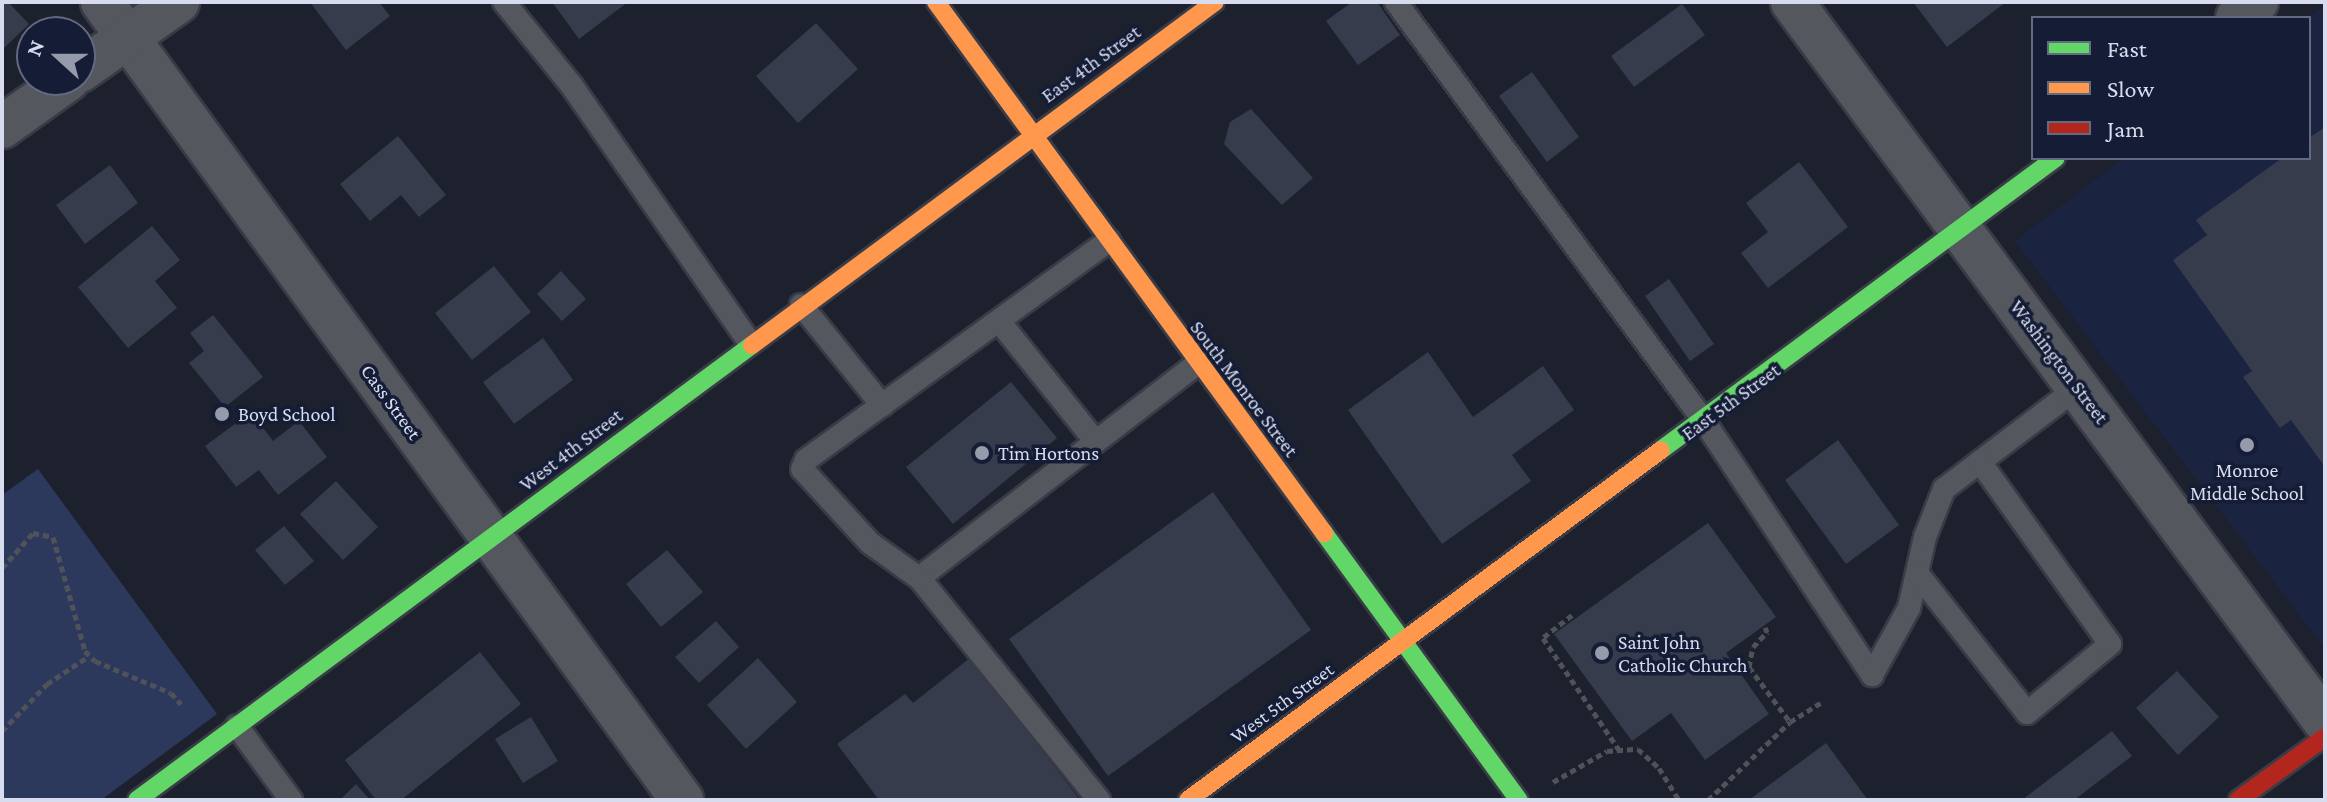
<!DOCTYPE html>
<style>
body{margin:0}
#map{position:relative;width:2327px;height:802px;overflow:hidden;background:#1d212e;font-family:"Crimson Pro",serif}
div>[style]{position:absolute}
.built>*{inset:0;background:#1a233f}
.green>*{inset:0;background:#2d385d}
.building>*{inset:0;background:#363c4c}
.path>*{height:5px;margin-top:-2.5px;transform-origin:0;background:repeating-linear-gradient(90deg,#505259 0 6px,transparent 0 10px)}
.roads{filter:drop-shadow(2px 0 #393c47) drop-shadow(-2px 0 #393c47) drop-shadow(0 2px #393c47) drop-shadow(0 -2px #393c47)}
.lane>*{height:22px;margin:-11px;padding:0 11px;transform-origin:11px;border-radius:11px;background:#54575d}
.street>*{height:42px;margin:-21px;padding:0 21px;transform-origin:21px;border-radius:21px;background:#54575d}
.fast>*{height:18px;margin:-9px;padding:0 9px;transform-origin:9px;border-radius:9px;background:#63d668}
.slow>*{height:18px;margin:-9px;padding:0 9px;transform-origin:9px;border-radius:9px;background:#ff974d}
.jam>*{height:18px;margin:-9px;padding:0 9px;transform-origin:9px;border-radius:9px;background:#b3261e}
.dots>*{width:22px;height:22px;translate:-50% -50%;box-sizing:border-box;border:4px solid #151d36;border-radius:50%}
span{translate:-50% -50%;white-space:nowrap;text-align:center;line-height:1.15;-webkit-text-stroke:7px #151d36;paint-order:stroke}
.street-label{font-size:20px;color:#d7ddef}
.poi-label{font-size:20px;color:#d7ddef}
.left{translate:0 -50%;text-align:left}
.frame{position:absolute;inset:0;border:4px solid #d7ddef;pointer-events:none}
.legend{position:absolute;left:2031px;top:16px;width:280px;height:144px;box-sizing:border-box;background:#151d36;border:2px solid #636a80;margin:0;padding:10px 14px;list-style:none;font-size:24px;color:#d7ddef}
.legend li{display:flex;align-items:center;gap:16px;height:40px}
.legend b{width:40px;border:2px solid #636a80}
.north{position:absolute;left:16px;top:16px;width:80px;height:80px;box-sizing:border-box;background:#151d36;border:2px solid #636a80;border-radius:50%;rotate:291deg;font-size:22px;font-weight:700;line-height:32px;text-align:center;color:#d7ddef}
.north::after{content:'';display:block;margin:auto;width:28px;height:36px;background:#969bab;clip-path:polygon(50% 0,100% 100%,50% 72%,0 100%)}
</style>
<div id="map">
<div class="built">
<i style="clip-path:polygon(2325px 4px,2325px 649px,2015px 241px,2124px 158px,2309px 158px,2307px 18px)"></i>
</div>
<div class="green">
<i style="clip-path:polygon(38px 469px,217px 714px,101px 800px,2px 800px,2px 495px)"></i>
</div>
<div class="building">
<i style="clip-path:polygon(2px 2px,8px 2px,29px 24px,2px 50px)"></i>
<i style="clip-path:polygon(310px 2px,379px 2px,390px 16px,346px 50px)"></i>
<i style="clip-path:polygon(552px 2px,628px 2px,579px 39px)"></i>
<i style="clip-path:polygon(1352px 2px,1377px 2px,1400px 35px,1358px 65px,1326px 21px)"></i>
<i style="clip-path:polygon(1913px 2px,2006px 2px,1947px 47px)"></i>
<i style="clip-path:polygon(1682px 4px,1705px 35px,1634px 87px,1611px 56px)"></i>
<i style="clip-path:polygon(816px 23px,858px 69px,798px 123px,756px 76px)"></i>
<i style="clip-path:polygon(1532px 72px,1579px 137px,1547px 162px,1499px 96px)"></i>
<i style="clip-path:polygon(1251px 109px,1313px 178px,1282px 205px,1224px 144px,1230px 122px)"></i>
<i style="clip-path:polygon(2325px 127px,2325px 467px,2291px 420px,2280px 428px,2243px 377px,2252px 371px,2173px 260px,2207px 235px,2196px 220px,2282px 158px,2309px 158px,2309px 138px)"></i>
<i style="clip-path:polygon(398px 136px,446px 195px,419px 217px,401px 195px,370px 221px,340px 184px)"></i>
<i style="clip-path:polygon(1799px 162px,1848px 227px,1768px 288px,1741px 253px,1768px 232px,1746px 203px)"></i>
<i style="clip-path:polygon(110px 165px,138px 203px,85px 244px,56px 205px)"></i>
<i style="clip-path:polygon(152px 226px,180px 260px,155px 281px,177px 308px,128px 348px,78px 287px)"></i>
<i style="clip-path:polygon(494px 266px,531px 312px,472px 360px,435px 313px)"></i>
<i style="clip-path:polygon(561px 271px,586px 299px,562px 321px,537px 294px)"></i>
<i style="clip-path:polygon(1669px 279px,1714px 344px,1690px 361px,1645px 296px)"></i>
<i style="clip-path:polygon(213px 315px,263px 377px,225px 407px,189px 363px,204px 351px,190px 333px)"></i>
<i style="clip-path:polygon(543px 338px,573px 380px,514px 424px,483px 382px)"></i>
<i style="clip-path:polygon(1428px 352px,1473px 417px,1543px 366px,1574px 410px,1512px 455px,1531px 481px,1442px 544px,1348px 410px)"></i>
<i style="clip-path:polygon(1011px 382px,1057px 438px,953px 524px,906px 467px)"></i>
<i style="clip-path:polygon(251px 412px,273px 441px,299px 421px,327px 457px,278px 495px,259px 470px,236px 487px,205px 446px)"></i>
<i style="clip-path:polygon(1838px 440px,1899px 525px,1846px 564px,1785px 480px)"></i>
<i style="clip-path:polygon(336px 481px,378px 527px,343px 560px,300px 514px)"></i>
<i style="clip-path:polygon(1213px 492px,1311px 630px,1108px 776px,1009px 639px)"></i>
<i style="clip-path:polygon(1708px 523px,1776px 617px,1726px 653px,1769px 714px,1705px 760px,1671px 713px,1632px 741px,1554px 634px)"></i>
<i style="clip-path:polygon(284px 526px,314px 561px,285px 585px,255px 550px)"></i>
<i style="clip-path:polygon(667px 550px,703px 592px,661px 627px,626px 584px)"></i>
<i style="clip-path:polygon(716px 621px,739px 647px,699px 683px,675px 657px)"></i>
<i style="clip-path:polygon(480px 652px,521px 704px,401px 800px,376px 800px,345px 760px)"></i>
<i style="clip-path:polygon(758px 658px,797px 702px,746px 749px,707px 705px)"></i>
<i style="clip-path:polygon(970px 658px,1080px 800px,879px 800px,837px 744px,905px 694px,913px 703px)"></i>
<i style="clip-path:polygon(2177px 671px,2219px 717px,2178px 755px,2136px 708px)"></i>
<i style="clip-path:polygon(531px 717px,558px 761px,523px 783px,495px 739px)"></i>
<i style="clip-path:polygon(2112px 731px,2132px 756px,2074px 800px,2022px 800px)"></i>
<i style="clip-path:polygon(1826px 743px,1868px 800px,1749px 800px)"></i>
<i style="clip-path:polygon(356px 784px,370px 800px,340px 800px)"></i>
</div>
<div class="path">
<i style="left:2px;top:568px;width:47px;rotate:-48.5deg"></i>
<i style="left:33px;top:533px;width:20px;rotate:11deg"></i>
<i style="left:53px;top:537px;width:118px;rotate:74.3deg"></i>
<i style="left:85px;top:651px;width:14px;rotate:45deg"></i>
<i style="left:95px;top:661px;width:82px;rotate:22.8deg"></i>
<i style="left:171px;top:693px;width:15px;rotate:48deg"></i>
<i style="left:1572px;top:615px;width:37px;rotate:142deg"></i>
<i style="left:1543px;top:638px;width:135px;rotate:55.8deg"></i>
<i style="left:1749px;top:667px;width:69px;rotate:53.3deg"></i>
<i style="left:1790px;top:722px;width:36px;rotate:-32deg"></i>
<i style="left:1741px;top:670px;width:9px;rotate:-21deg"></i>
<i style="left:1749px;top:667px;width:20px;rotate:-79deg"></i>
<i style="left:1753px;top:647px;width:21px;rotate:-47deg"></i>
<i style="left:1767px;top:632px;width:5px;rotate:-112deg"></i>
<i style="left:2px;top:731px;width:65px;rotate:-46.2deg"></i>
<i style="left:47px;top:684px;width:50px;rotate:-33.7deg"></i>
<i style="left:1553px;top:782px;width:62px;rotate:-29.9deg"></i>
<i style="left:1607px;top:751px;width:31px;rotate:-4deg"></i>
<i style="left:1638px;top:749px;width:28px;rotate:42deg"></i>
<i style="left:1659px;top:768px;width:38px;rotate:58deg"></i>
<i style="left:1708px;top:800px;width:113px;rotate:-43.6deg"></i>
</div>
<div class="roads">
<div class="lane">
<i style="left:504px;top:2px;width:108px;rotate:51deg"></i>
<i style="left:572px;top:86px;width:313px;rotate:55.3deg"></i>
<i style="left:1396px;top:2px;width:520px;rotate:53.68deg"></i>
<i style="left:1704px;top:421px;width:305px;rotate:56.5deg"></i>
<i style="left:1872px;top:675px;width:77px;rotate:-61.1deg"></i>
<i style="left:1909px;top:608px;width:73px;rotate:-77.3deg"></i>
<i style="left:1925px;top:537px;width:52px;rotate:-68.4deg"></i>
<i style="left:1944px;top:489px;width:167px;rotate:-37.2deg"></i>
<i style="left:801px;top:305px;width:129px;rotate:51deg"></i>
<i style="left:999px;top:321px;width:154px;rotate:51.3deg"></i>
<i style="left:1917px;top:573px;width:178px;rotate:51.8deg"></i>
<i style="left:2027px;top:713px;width:108px;rotate:-39.7deg"></i>
<i style="left:2110px;top:644px;width:224px;rotate:-125.5deg"></i>
<i style="left:919px;top:578px;width:351px;rotate:-37.6deg"></i>
<i style="left:237px;top:726px;width:92px;rotate:53.9deg"></i>
<i style="left:1099px;top:800px;width:286px;rotate:-129deg"></i>
<i style="left:919px;top:578px;width:60px;rotate:-144.5deg"></i>
<i style="left:870px;top:543px;width:100px;rotate:-132.6deg"></i>
<i style="left:802px;top:469px;width:10px;rotate:-66deg"></i>
<i style="left:806px;top:460px;width:374px;rotate:-35.9deg"></i>
</div>
<div class="street">
<i style="left:102px;top:2px;width:987px;rotate:53.99deg"></i>
<i style="left:1792px;top:2px;width:896px;rotate:53.49deg"></i>
<i style="left:2237px;top:18px;width:26px;rotate:-39deg"></i>
<i style="left:80px;top:71px;width:120px;rotate:-35.1deg"></i>
<i style="left:2px;top:127px;width:81px;rotate:-35.5deg"></i>
</div>
<div class="fast">
<i style="left:1661px;top:450px;width:491px;rotate:-36.5deg"></i>
<i style="left:1324px;top:533px;width:331px;rotate:53.9deg"></i>
<i style="left:137px;top:800px;width:765px;rotate:-36.5deg"></i>
</div>
<div class="slow">
<i style="left:936px;top:2px;width:658px;rotate:53.84deg"></i>
<i style="left:752px;top:345px;width:576px;rotate:-36.53deg"></i>
<i style="left:1188px;top:800px;width:588px;rotate:-36.5deg"></i>
</div>
<div class="jam">
<i style="left:2238px;top:800px;width:107px;rotate:-35.9deg"></i>
</div>
</div>
<div class="dots">
<i style="left:222px;top:414px;background:#969bab"></i>
<i style="left:2247px;top:445px;background:#969bab"></i>
<i style="left:982px;top:453px;background:#969bab"></i>
<i style="left:1602px;top:653px;background:#969bab"></i>
</div>
<div class="street-label">
<span style="left:1091px;top:64px;rotate:-36deg">East 4th Street</span>
<span style="left:2059px;top:362px;rotate:53deg">Washington Street</span>
<span style="left:1244px;top:389px;rotate:53deg">South Monroe Street</span>
<span style="left:391px;top:402px;rotate:54deg">Cass Street</span>
<span style="left:1731px;top:402px;rotate:-36deg">East 5th Street</span>
<span style="left:571px;top:450px;rotate:-37deg">West 4th Street</span>
<span style="left:1282px;top:703px;rotate:-36deg">West 5th Street</span>
</div>
<div class="poi-label">
<span class="left" style="left:238px;top:414px">Boyd School</span>
<span class="left" style="left:998px;top:453px">Tim Hortons</span>
<span style="left:2247px;top:482px">Monroe<br>Middle School</span>
<span class="left" style="left:1618px;top:654px">Saint John<br>Catholic Church</span>
</div>
<div class="frame"></div>
<ul class="legend">
<li><b style="height:10px;background:#63d668"></b>Fast</li>
<li><b style="height:10px;background:#ff974d"></b>Slow</li>
<li><b style="height:10px;background:#b3261e"></b>Jam</li>
</ul>
<div class="north">N</div>
</div>
